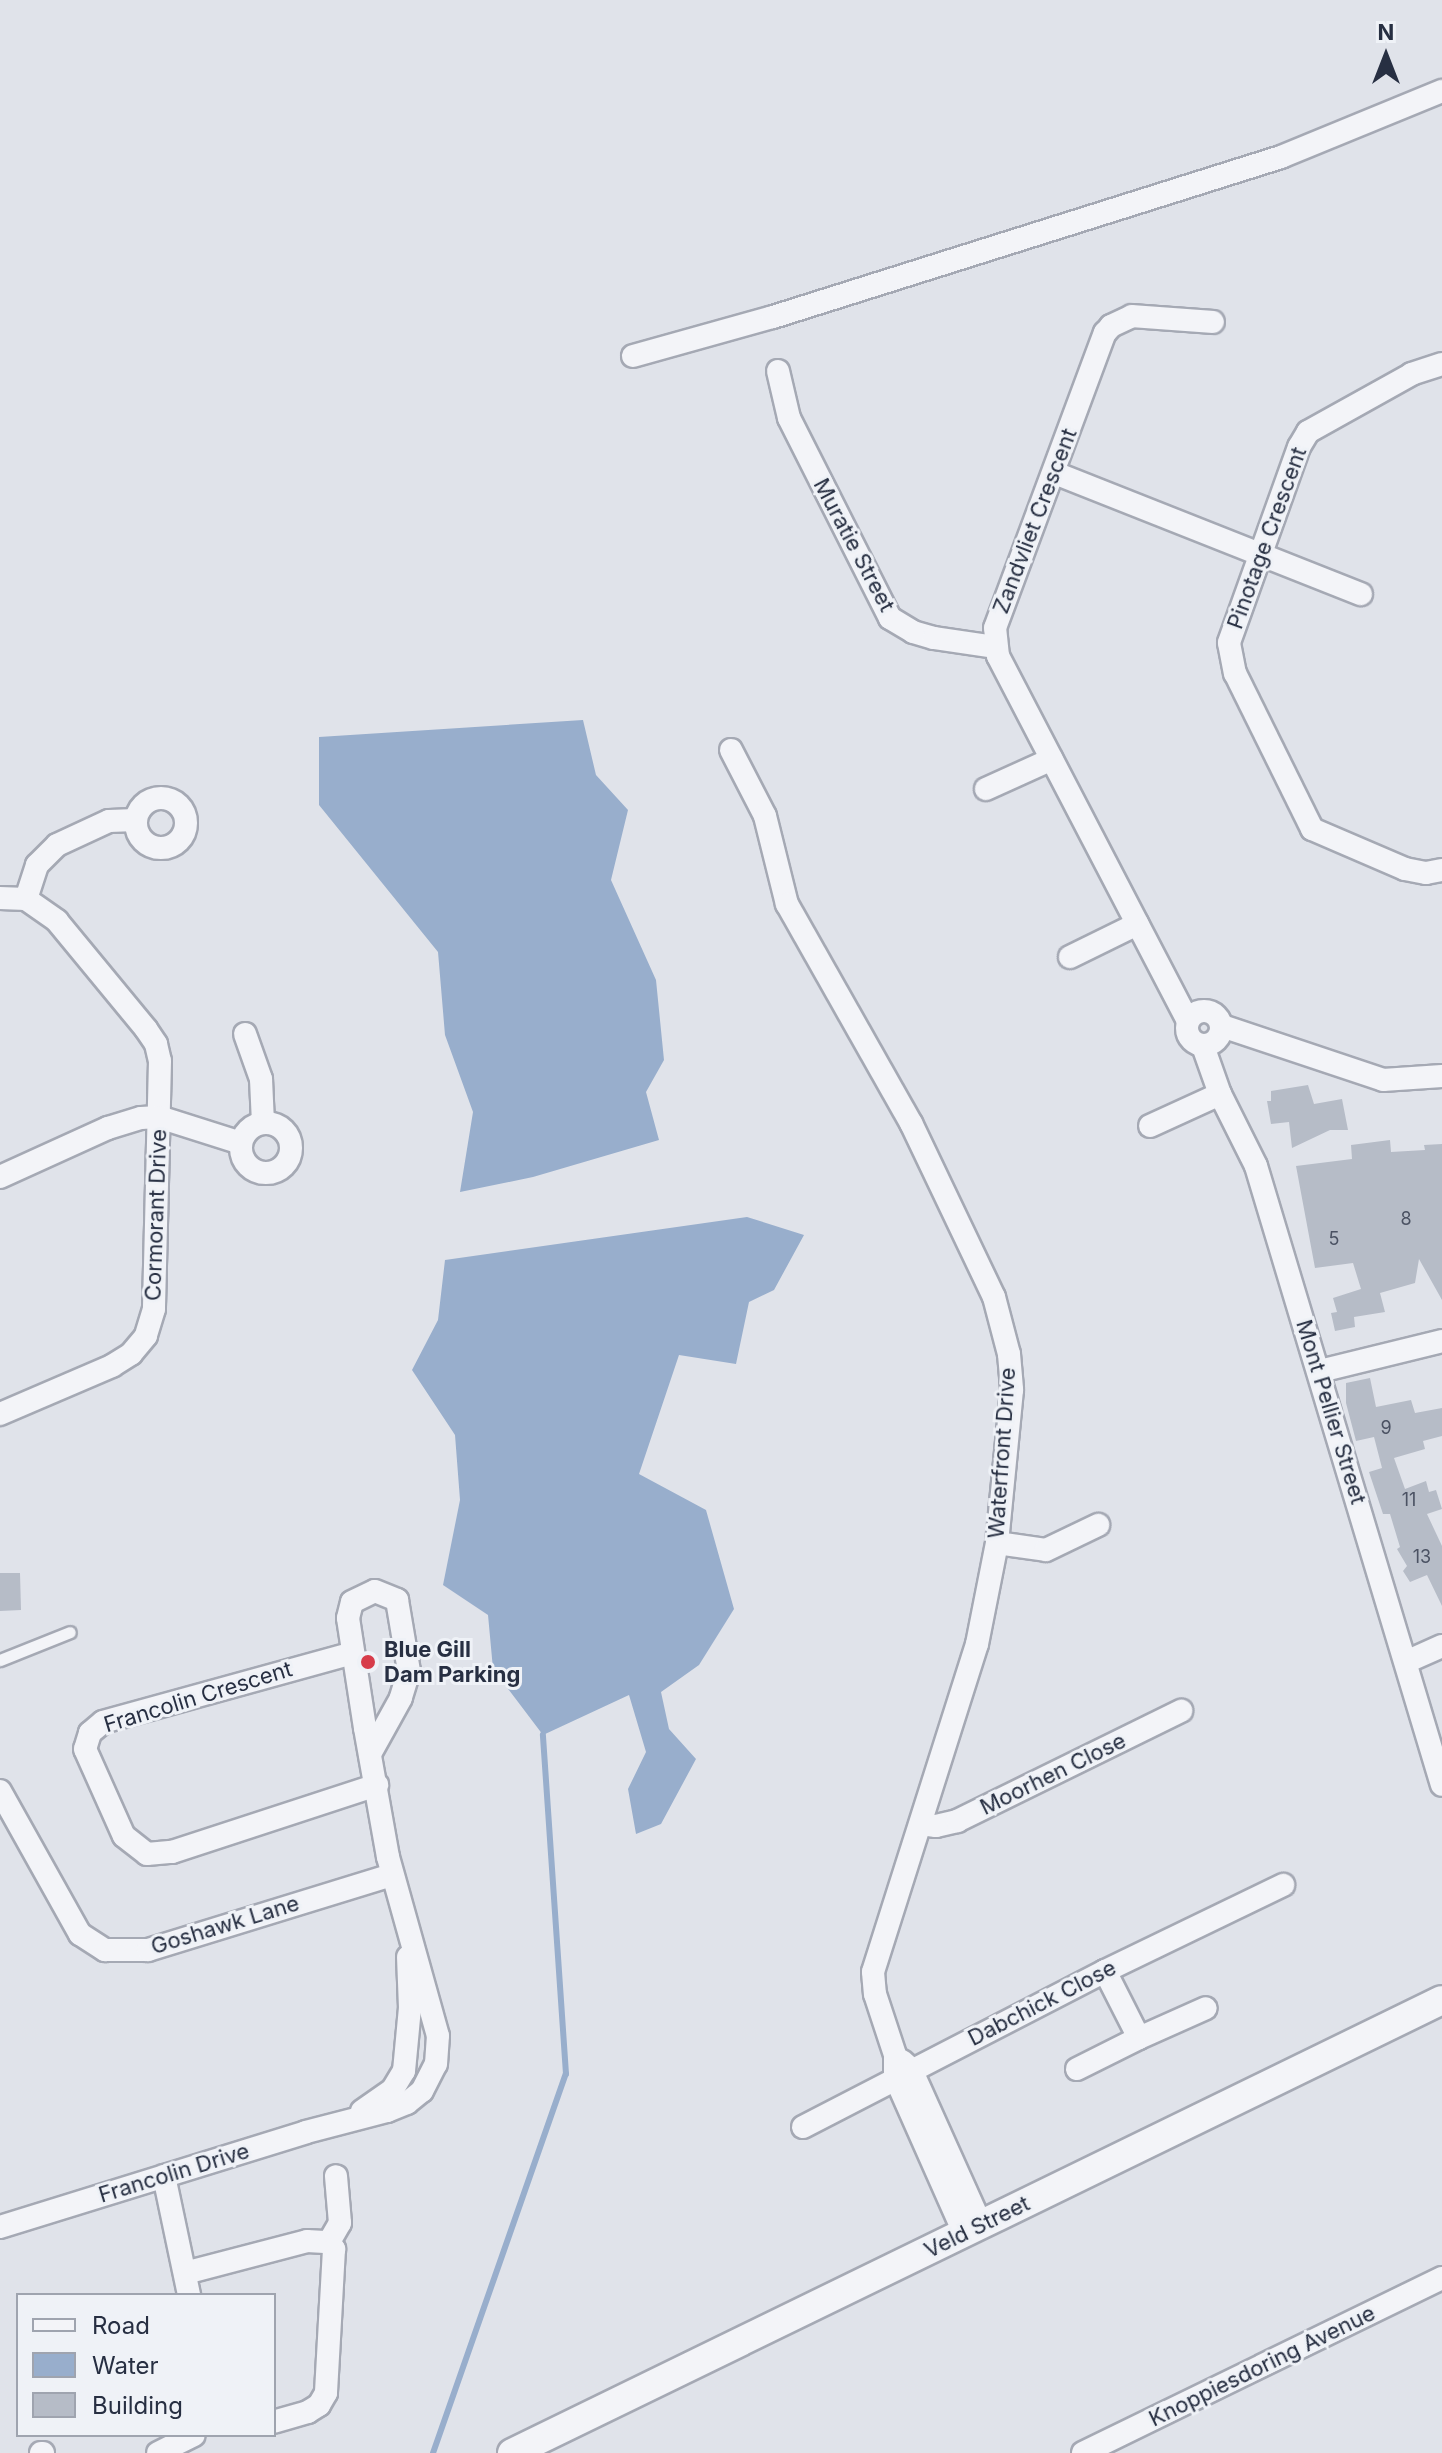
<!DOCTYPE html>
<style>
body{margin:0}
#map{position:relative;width:1442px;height:2453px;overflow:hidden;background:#e0e3ea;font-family:Inter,sans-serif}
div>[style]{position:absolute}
.water>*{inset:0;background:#98aecc}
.stream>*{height:6px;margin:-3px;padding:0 3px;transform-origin:3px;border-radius:3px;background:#98aecc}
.building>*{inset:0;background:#b6bcc7}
.roads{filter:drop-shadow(2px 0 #a5a9b4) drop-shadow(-2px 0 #a5a9b4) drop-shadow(0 2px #a5a9b4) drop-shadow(0 -2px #a5a9b4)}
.service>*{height:11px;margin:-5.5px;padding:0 5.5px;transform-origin:5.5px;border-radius:5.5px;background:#f3f4f8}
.minor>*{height:22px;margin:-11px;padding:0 11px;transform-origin:11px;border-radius:11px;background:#f3f4f8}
.minor>.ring{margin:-11px;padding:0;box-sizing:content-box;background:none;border:22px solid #f3f4f8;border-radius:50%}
.tertiary>*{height:28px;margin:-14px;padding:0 14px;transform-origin:14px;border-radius:14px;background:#f3f4f8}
.dots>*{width:22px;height:22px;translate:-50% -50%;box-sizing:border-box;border:4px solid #eff2f7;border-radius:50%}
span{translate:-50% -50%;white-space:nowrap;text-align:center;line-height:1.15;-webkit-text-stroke:6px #eff2f7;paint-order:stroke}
.number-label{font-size:18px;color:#4b5263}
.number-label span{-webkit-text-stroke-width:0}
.street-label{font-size:22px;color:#272f42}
.poi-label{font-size:22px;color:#272f42;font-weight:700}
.left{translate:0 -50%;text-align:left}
.legend{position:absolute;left:16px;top:2293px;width:260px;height:144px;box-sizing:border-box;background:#eff2f7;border:2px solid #9fa4af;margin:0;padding:10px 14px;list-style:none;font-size:24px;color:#272f42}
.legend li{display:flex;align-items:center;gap:16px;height:40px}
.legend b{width:40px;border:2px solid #9fa4af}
.north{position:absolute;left:1346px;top:16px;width:80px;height:80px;-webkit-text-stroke:6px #eff2f7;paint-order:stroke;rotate:0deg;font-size:22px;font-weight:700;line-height:32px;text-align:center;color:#272f42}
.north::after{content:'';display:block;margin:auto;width:28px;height:36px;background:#272f42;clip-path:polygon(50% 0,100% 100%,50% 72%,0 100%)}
</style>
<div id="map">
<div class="water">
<i style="clip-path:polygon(583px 720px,596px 775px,628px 810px,611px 880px,656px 980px,664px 1060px,646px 1092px,659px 1140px,533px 1177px,460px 1192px,473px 1112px,445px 1035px,438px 952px,319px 805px,319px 737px)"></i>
<i style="clip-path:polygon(747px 1217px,804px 1235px,774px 1290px,749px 1302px,736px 1364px,679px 1355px,639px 1474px,706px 1510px,734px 1609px,699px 1665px,661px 1692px,669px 1729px,696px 1759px,661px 1824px,636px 1834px,628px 1789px,646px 1752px,629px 1695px,543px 1735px,493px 1669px,488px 1615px,443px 1585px,460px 1500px,455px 1435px,412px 1370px,438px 1320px,445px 1260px)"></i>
</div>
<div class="stream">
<i style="left:433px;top:2453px;width:402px;rotate:-70.7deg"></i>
<i style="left:566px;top:2074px;width:340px;rotate:-93.9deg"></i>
</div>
<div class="building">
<i style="clip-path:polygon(1308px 1085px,1314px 1104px,1342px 1099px,1348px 1130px,1330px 1130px,1292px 1148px,1289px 1122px,1271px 1124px,1267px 1101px,1271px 1101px,1271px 1091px)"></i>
<i style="clip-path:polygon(1390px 1140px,1391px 1152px,1425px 1150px,1424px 1145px,1442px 1144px,1442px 1300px,1419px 1259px,1415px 1283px,1380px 1293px,1385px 1312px,1354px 1317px,1355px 1327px,1335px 1331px,1331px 1313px,1337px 1312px,1333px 1298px,1361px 1289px,1353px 1263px,1315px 1268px,1296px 1166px,1352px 1159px,1351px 1145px)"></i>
<i style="clip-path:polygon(1370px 1378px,1376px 1407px,1411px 1400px,1415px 1413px,1442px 1408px,1442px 1436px,1423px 1441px,1425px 1449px,1394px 1458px,1405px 1489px,1426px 1481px,1429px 1492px,1436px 1490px,1442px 1509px,1427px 1514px,1442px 1546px,1442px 1606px,1427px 1575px,1410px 1582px,1403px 1571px,1407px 1566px,1397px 1549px,1400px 1547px,1390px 1514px,1383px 1514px,1369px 1472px,1382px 1468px,1374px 1437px,1356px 1441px,1346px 1403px,1346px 1383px)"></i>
<i style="clip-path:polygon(0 1573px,20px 1573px,21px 1610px,0 1611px)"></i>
</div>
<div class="roads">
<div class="service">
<i style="left:0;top:1660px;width:75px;rotate:-21.8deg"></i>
</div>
<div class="minor">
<i style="left:633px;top:356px;width:145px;rotate:-15.6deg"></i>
<i style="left:773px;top:317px;width:533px;rotate:-17.48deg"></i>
<i style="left:1281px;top:157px;width:174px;rotate:-22.3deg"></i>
<i style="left:1442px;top:364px;width:32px;rotate:162deg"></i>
<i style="left:1412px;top:374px;width:119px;rotate:150.9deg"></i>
<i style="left:1308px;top:432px;width:17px;rotate:121deg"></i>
<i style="left:1299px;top:447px;width:208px;rotate:109.7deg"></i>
<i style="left:1229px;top:643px;width:31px;rotate:79deg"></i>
<i style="left:1235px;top:673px;width:174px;rotate:63.7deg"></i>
<i style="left:1312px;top:829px;width:101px;rotate:23.3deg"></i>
<i style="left:1405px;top:869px;width:21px;rotate:11deg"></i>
<i style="left:1426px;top:873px;width:16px;rotate:-11deg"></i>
<i style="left:778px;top:371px;width:48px;rotate:76.8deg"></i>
<i style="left:789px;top:418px;width:224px;rotate:63.2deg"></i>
<i style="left:890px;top:618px;width:27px;rotate:31deg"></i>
<i style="left:913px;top:632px;width:22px;rotate:16deg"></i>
<i style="left:934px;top:638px;width:62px;rotate:8.4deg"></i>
<i style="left:1055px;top:473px;width:329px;rotate:21.6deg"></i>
<i style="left:731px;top:750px;width:74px;rotate:62.7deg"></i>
<i style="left:765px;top:816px;width:91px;rotate:76deg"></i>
<i style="left:787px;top:904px;width:252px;rotate:60.5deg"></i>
<i style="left:911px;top:1123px;width:193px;rotate:64.5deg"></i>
<i style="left:994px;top:1297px;width:59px;rotate:75.3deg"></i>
<i style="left:1009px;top:1354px;width:36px;rotate:85deg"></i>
<i style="left:1012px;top:1390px;width:154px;rotate:95.6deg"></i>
<i style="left:997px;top:1543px;width:103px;rotate:101.2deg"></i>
<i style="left:977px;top:1644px;width:344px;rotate:107.6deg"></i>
<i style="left:873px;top:1972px;width:22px;rotate:85deg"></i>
<i style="left:875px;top:1994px;width:64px;rotate:71.8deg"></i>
<i style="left:895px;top:2055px;width:22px;rotate:90deg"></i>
<i style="left:895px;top:2077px;width:171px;rotate:66.1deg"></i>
<i style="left:986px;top:789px;width:72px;rotate:-24.4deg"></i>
<i class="ring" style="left:136px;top:798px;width:28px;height:28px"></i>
<i style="left:0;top:898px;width:26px;rotate:2deg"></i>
<i style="left:26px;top:899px;width:38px;rotate:35deg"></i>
<i style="left:57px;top:921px;width:140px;rotate:50.5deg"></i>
<i style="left:146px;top:1029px;width:18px;rotate:56deg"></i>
<i style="left:156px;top:1044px;width:17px;rotate:77deg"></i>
<i style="left:160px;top:1061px;width:248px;rotate:91.4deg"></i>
<i style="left:154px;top:1309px;width:28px;rotate:107deg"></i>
<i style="left:146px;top:1336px;width:23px;rotate:130deg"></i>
<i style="left:131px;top:1354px;width:22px;rotate:148deg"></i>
<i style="left:112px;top:1366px;width:122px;rotate:156.8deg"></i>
<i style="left:26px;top:899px;width:36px;rotate:-72deg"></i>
<i style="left:37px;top:865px;width:28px;rotate:-45deg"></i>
<i style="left:57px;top:845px;width:57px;rotate:-24.8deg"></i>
<i style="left:109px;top:821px;width:27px;rotate:-2deg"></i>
<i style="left:1070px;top:957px;width:75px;rotate:-26.2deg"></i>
<i class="ring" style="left:1187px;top:1011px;width:12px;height:12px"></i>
<i style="left:1188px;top:1021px;width:411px;rotate:-117.5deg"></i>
<i style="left:998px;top:656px;width:28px;rotate:-96deg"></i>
<i style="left:995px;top:628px;width:315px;rotate:-69.6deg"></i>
<i style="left:1105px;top:333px;width:9px;rotate:-49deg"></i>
<i style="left:1111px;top:326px;width:23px;rotate:-25deg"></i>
<i style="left:1132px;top:316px;width:81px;rotate:4.2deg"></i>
<i style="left:1222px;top:1026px;width:170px;rotate:18.5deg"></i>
<i style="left:1383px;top:1080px;width:59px;rotate:-3.9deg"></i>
<i style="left:245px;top:1034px;width:48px;rotate:70.4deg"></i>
<i style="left:261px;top:1079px;width:44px;rotate:87.4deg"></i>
<i style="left:1203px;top:1046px;width:51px;rotate:70.5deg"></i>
<i style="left:1220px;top:1094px;width:80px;rotate:63.4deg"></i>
<i style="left:1256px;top:1166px;width:646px;rotate:73.28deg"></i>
<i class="ring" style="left:241px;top:1123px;width:28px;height:28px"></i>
<i style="left:1150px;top:1126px;width:77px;rotate:-24.6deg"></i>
<i style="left:0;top:1177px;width:119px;rotate:-24.4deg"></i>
<i style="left:108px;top:1128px;width:34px;rotate:-17deg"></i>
<i style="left:141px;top:1118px;width:18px;rotate:-3deg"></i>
<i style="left:159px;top:1117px;width:86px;rotate:17.6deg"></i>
<i style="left:1320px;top:1371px;width:126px;rotate:-13.8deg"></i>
<i style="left:997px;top:1543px;width:49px;rotate:8.1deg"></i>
<i style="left:1046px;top:1550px;width:58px;rotate:-25.7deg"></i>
<i style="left:353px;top:1653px;width:259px;rotate:164.6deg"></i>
<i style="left:103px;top:1722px;width:17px;rotate:140deg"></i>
<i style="left:90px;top:1733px;width:17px;rotate:107deg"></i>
<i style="left:85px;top:1749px;width:95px;rotate:65.9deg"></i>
<i style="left:124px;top:1836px;width:29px;rotate:38deg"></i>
<i style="left:147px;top:1854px;width:25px;rotate:-5deg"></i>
<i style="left:172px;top:1852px;width:216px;rotate:-18.1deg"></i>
<i style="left:1406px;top:1662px;width:39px;rotate:-24deg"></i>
<i style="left:0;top:1791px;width:164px;rotate:60.8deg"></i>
<i style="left:80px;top:1934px;width:30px;rotate:33deg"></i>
<i style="left:105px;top:1950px;width:43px"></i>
<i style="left:148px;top:1950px;width:255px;rotate:-17.1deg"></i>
<i style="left:921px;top:1824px;width:15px;rotate:8deg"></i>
<i style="left:936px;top:1826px;width:22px;rotate:-13deg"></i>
<i style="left:957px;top:1821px;width:250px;rotate:-26.2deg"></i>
<i style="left:1105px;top:1971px;width:75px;rotate:63.1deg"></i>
<i style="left:1139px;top:2038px;width:73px;rotate:-24.1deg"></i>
<i style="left:902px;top:2061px;width:12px;rotate:42deg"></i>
<i style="left:911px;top:2069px;width:171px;rotate:65.8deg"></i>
<i style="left:1077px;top:2069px;width:69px;rotate:-26.6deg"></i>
<i style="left:362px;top:2111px;width:38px;rotate:-35deg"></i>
<i style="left:393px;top:2089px;width:21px;rotate:-59deg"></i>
<i style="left:404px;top:2071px;width:63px;rotate:-84.6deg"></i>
<i style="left:410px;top:2008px;width:51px;rotate:-92.2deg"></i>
<i style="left:803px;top:2127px;width:340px;rotate:-27.3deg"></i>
<i style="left:1105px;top:1971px;width:198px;rotate:-25.8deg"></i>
<i style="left:164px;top:2176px;width:122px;rotate:78.1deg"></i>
<i style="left:0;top:2227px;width:320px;rotate:-17.2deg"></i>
<i style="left:306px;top:2132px;width:84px;rotate:-14.5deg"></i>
<i style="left:387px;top:2111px;width:22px;rotate:-22deg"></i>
<i style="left:407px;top:2103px;width:19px;rotate:-39deg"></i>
<i style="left:422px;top:2091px;width:30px;rotate:-63deg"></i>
<i style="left:436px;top:2064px;width:28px;rotate:-86deg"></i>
<i style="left:438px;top:2036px;width:186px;rotate:-105.6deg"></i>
<i style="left:388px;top:1857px;width:131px;rotate:-100.1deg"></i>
<i style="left:365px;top:1728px;width:111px;rotate:-98.8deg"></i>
<i style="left:348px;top:1618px;width:16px;rotate:-76deg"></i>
<i style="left:352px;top:1602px;width:25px;rotate:-26deg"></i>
<i style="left:375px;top:1591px;width:24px;rotate:22deg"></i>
<i style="left:397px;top:1600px;width:72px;rotate:80.4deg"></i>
<i style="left:409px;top:1671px;width:28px;rotate:107deg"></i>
<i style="left:401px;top:1698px;width:64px;rotate:119deg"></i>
<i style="left:329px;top:2242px;width:22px;rotate:-60deg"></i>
<i style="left:340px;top:2223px;width:47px;rotate:-94.9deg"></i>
<i style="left:185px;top:2273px;width:126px;rotate:-14.7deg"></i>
<i style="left:307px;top:2241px;width:22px;rotate:3deg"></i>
<i style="left:329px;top:2242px;width:9px;rotate:54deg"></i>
<i style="left:334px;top:2249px;width:144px;rotate:93.2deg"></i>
<i style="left:326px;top:2393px;width:14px;rotate:120deg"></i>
<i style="left:319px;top:2405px;width:13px;rotate:148deg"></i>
<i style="left:308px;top:2412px;width:35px;rotate:164deg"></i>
<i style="left:41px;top:2453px;width:2px"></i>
<i style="left:158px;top:2453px;width:40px;rotate:-26.6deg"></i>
<i style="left:1083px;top:2453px;width:399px;rotate:-26deg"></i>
</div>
<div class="tertiary">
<i style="left:512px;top:2453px;width:1034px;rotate:-25.97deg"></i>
</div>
</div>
<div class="dots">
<i style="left:368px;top:1662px;background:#d73c4a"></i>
</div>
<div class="number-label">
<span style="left:1406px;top:1219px">8</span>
<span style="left:1334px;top:1239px">5</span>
<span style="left:1386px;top:1428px">9</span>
<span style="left:1409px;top:1500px">11</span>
<span style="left:1422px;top:1557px">13</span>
</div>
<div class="street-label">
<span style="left:1035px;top:521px;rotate:-69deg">Zandvliet Crescent</span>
<span style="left:1267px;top:538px;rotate:-70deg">Pinotage Crescent</span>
<span style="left:854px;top:545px;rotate:62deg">Muratie Street</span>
<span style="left:156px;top:1215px;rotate:-88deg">Cormorant Drive</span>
<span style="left:1331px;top:1412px;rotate:73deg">Mont Pellier Street</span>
<span style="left:1002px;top:1453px;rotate:-86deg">Waterfront Drive</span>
<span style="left:198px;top:1697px;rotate:-17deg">Francolin Crescent</span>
<span style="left:1053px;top:1774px;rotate:-26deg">Moorhen Close</span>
<span style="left:225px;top:1925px;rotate:-17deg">Goshawk Lane</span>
<span style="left:1042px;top:2003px;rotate:-27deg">Dabchick Close</span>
<span style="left:174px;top:2173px;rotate:-17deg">Francolin Drive</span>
<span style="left:977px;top:2227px;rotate:-26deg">Veld Street</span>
<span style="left:1262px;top:2366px;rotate:-26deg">Knoppiesdoring Avenue</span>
</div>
<div class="poi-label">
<span class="left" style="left:384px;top:1662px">Blue Gill<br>Dam Parking</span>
</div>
<ul class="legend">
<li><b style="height:10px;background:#f3f4f8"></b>Road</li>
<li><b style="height:22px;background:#98aecc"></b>Water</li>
<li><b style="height:22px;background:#b6bcc7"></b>Building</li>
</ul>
<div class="north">N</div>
</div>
